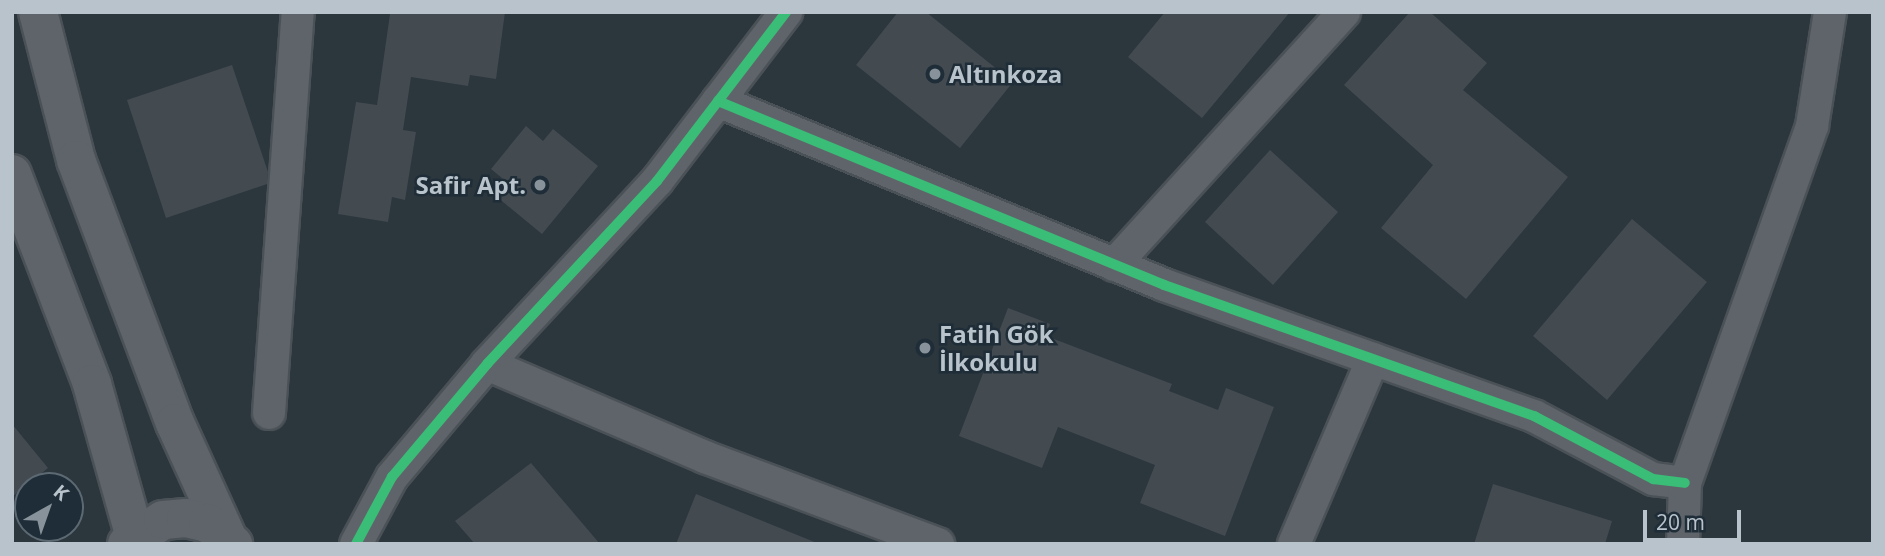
<!DOCTYPE html>
<meta charset="utf-8">
<style>
body{margin:0}
#map{position:relative;width:1885px;height:556px;overflow:hidden;background:#2c363d;font-family:"Open Sans",sans-serif}
div>[style]{position:absolute}
.building>*{inset:0;background:#434b51}
.roads{filter:drop-shadow(2px 0 #4b5257) drop-shadow(-2px 0 #4b5257) drop-shadow(0 2px #4b5257) drop-shadow(0 -2px #4b5257)}
.minor>*{height:32px;margin:-16px;padding:0 16px;transform-origin:16px;border-radius:16px;background:#5e646a}
.tertiary>*{height:38px;margin:-19px;padding:0 19px;transform-origin:19px;border-radius:19px;background:#5e646a}
.cycleway>*{height:10px;margin:-5px;padding:0 5px;transform-origin:5px;border-radius:5px;background:#3abd76}
.dots>*{width:19px;height:19px;translate:-50% -50%;box-sizing:border-box;border:4px solid #1f2d38;border-radius:50%}
span{translate:-50% -50%;white-space:nowrap;text-align:center;line-height:1.15;-webkit-text-stroke:5px #1f2d38;paint-order:stroke}
.poi-label{font-size:24px;color:#b8c3cc;font-weight:700}
.left{translate:0 -50%;text-align:left}
.right{translate:-100% -50%;text-align:right}
.frame{position:absolute;inset:0;border:14px solid #b8c3cc;pointer-events:none}
.north{position:absolute;left:14px;top:472px;width:70px;height:70px;box-sizing:border-box;background:#1f2d38;border:2px solid #5c6973;border-radius:50%;rotate:40deg;font-size:19px;font-weight:700;line-height:28px;text-align:center;color:#b8c3cc}
.north::after{content:'';display:block;margin:auto;width:24px;height:32px;background:#87929a;clip-path:polygon(50% 0,100% 100%,50% 72%,0 100%)}
.scale{position:absolute;left:1643px;top:510px;width:98px;height:32px;box-sizing:border-box;border:4px solid #b8c3cc;border-top:0;padding-left:9px;font-size:21px;line-height:24px;white-space:nowrap;color:#b8c3cc;-webkit-text-stroke:5px #1f2d38;paint-order:stroke}
</style>
<div id="map">
<div class="building">
<i style="clip-path:polygon(406px 12px,505px 12px,496px 79px,470px 75px,468px 86px,411px 77px,403px 130px,416px 132px,405px 200px,392px 197px,388px 222px,338px 214px,356px 102px,377px 105px,390px 14px)"></i>
<i style="clip-path:polygon(898px 12px,926px 12px,1013px 82px,960px 148px,856px 65px)"></i>
<i style="clip-path:polygon(1165px 12px,1290px 12px,1202px 118px,1128px 57px)"></i>
<i style="clip-path:polygon(1410px 12px,1430px 12px,1487px 63px,1463px 90px,1568px 177px,1466px 299px,1381px 228px,1433px 165px,1344px 85px)"></i>
<i style="clip-path:polygon(232px 65px,268px 172px,267px 184px,166px 218px,127px 100px)"></i>
<i style="clip-path:polygon(526px 126px,543px 141px,553px 129px,598px 166px,542px 234px,491px 192px,502px 178px,491px 169px)"></i>
<i style="clip-path:polygon(1270px 150px,1338px 212px,1273px 285px,1205px 222px)"></i>
<i style="clip-path:polygon(1632px 219px,1707px 282px,1607px 400px,1533px 336px)"></i>
<i style="clip-path:polygon(1008px 308px,1050px 324px,1046px 336px,1172px 384px,1169px 391px,1218px 410px,1226px 388px,1274px 407px,1225px 536px,1140px 503px,1155px 465px,1058px 427px,1042px 468px,959px 436px)"></i>
<i style="clip-path:polygon(12px 424px,48px 468px,12px 497px)"></i>
<i style="clip-path:polygon(531px 463px,600px 544px,475px 544px,455px 521px)"></i>
<i style="clip-path:polygon(1493px 484px,1612px 521px,1605px 544px,1474px 544px)"></i>
<i style="clip-path:polygon(696px 494px,817px 543px,817px 544px,676px 544px)"></i>
</div>
<div class="roads">
<div class="minor">
<i style="left:718px;top:101px;width:482px;rotate:22.4deg"></i>
<i style="left:1164px;top:285px;width:393px;rotate:19.5deg"></i>
<i style="left:1534px;top:416px;width:135px;rotate:27.9deg"></i>
<i style="left:1653px;top:479px;width:32px;rotate:7deg"></i>
<i style="left:1114px;top:265px;width:342px;rotate:-47.7deg"></i>
<i style="left:487px;top:364px;width:237px;rotate:23.1deg"></i>
<i style="left:705px;top:457px;width:249px;rotate:20.5deg"></i>
<i style="left:269px;top:413px;width:402px;rotate:-85.9deg"></i>
<i style="left:356px;top:544px;width:76px;rotate:-61.8deg"></i>
<i style="left:392px;top:477px;width:148px;rotate:-49.9deg"></i>
<i style="left:487px;top:364px;width:250px;rotate:-47.1deg"></i>
<i style="left:657px;top:181px;width:213px;rotate:-52.6deg"></i>
<i style="left:1294px;top:544px;width:201px;rotate:-66.9deg"></i>
<i style="left:1683px;top:544px;width:61px;rotate:-88.1deg"></i>
<i style="left:1685px;top:483px;width:379px;rotate:-70.4deg"></i>
<i style="left:1812px;top:126px;width:115px;rotate:-81deg"></i>
</div>
<div class="tertiary">
<i style="left:38px;top:12px;width:153px;rotate:75.6deg"></i>
<i style="left:76px;top:160px;width:281px;rotate:69.4deg"></i>
<i style="left:175px;top:423px;width:123px;rotate:65.5deg"></i>
<i style="left:12px;top:174px;width:225px;rotate:69.1deg"></i>
<i style="left:92px;top:384px;width:159px;rotate:74.3deg"></i>
<i style="left:127px;top:544px;width:43px;rotate:-33.7deg"></i>
<i style="left:163px;top:520px;width:23px;rotate:-5deg"></i>
<i style="left:186px;top:518px;width:23px;rotate:13deg"></i>
<i style="left:208px;top:523px;width:33px;rotate:40deg"></i>
</div>
</div>
<div class="cycleway">
<i style="left:718px;top:101px;width:482px;rotate:22.4deg"></i>
<i style="left:1164px;top:285px;width:393px;rotate:19.5deg"></i>
<i style="left:1534px;top:416px;width:135px;rotate:27.9deg"></i>
<i style="left:1653px;top:479px;width:32px;rotate:7deg"></i>
<i style="left:356px;top:544px;width:76px;rotate:-61.8deg"></i>
<i style="left:392px;top:477px;width:148px;rotate:-49.9deg"></i>
<i style="left:487px;top:364px;width:250px;rotate:-47.1deg"></i>
<i style="left:657px;top:181px;width:213px;rotate:-52.6deg"></i>
</div>
<div class="dots">
<i style="left:935px;top:74px;background:#87929a"></i>
<i style="left:540px;top:185px;background:#87929a"></i>
<i style="left:925px;top:348px;background:#87929a"></i>
</div>
<div class="poi-label">
<span class="left" style="left:949px;top:74px">Altınkoza</span>
<span class="right" style="left:526px;top:185px">Safir Apt.</span>
<span class="left" style="left:939px;top:348px">Fatih Gök<br>İlkokulu</span>
</div>
<div class="frame"></div>
<div class="north">K</div>
<div class="scale">20 m</div>
</div>
